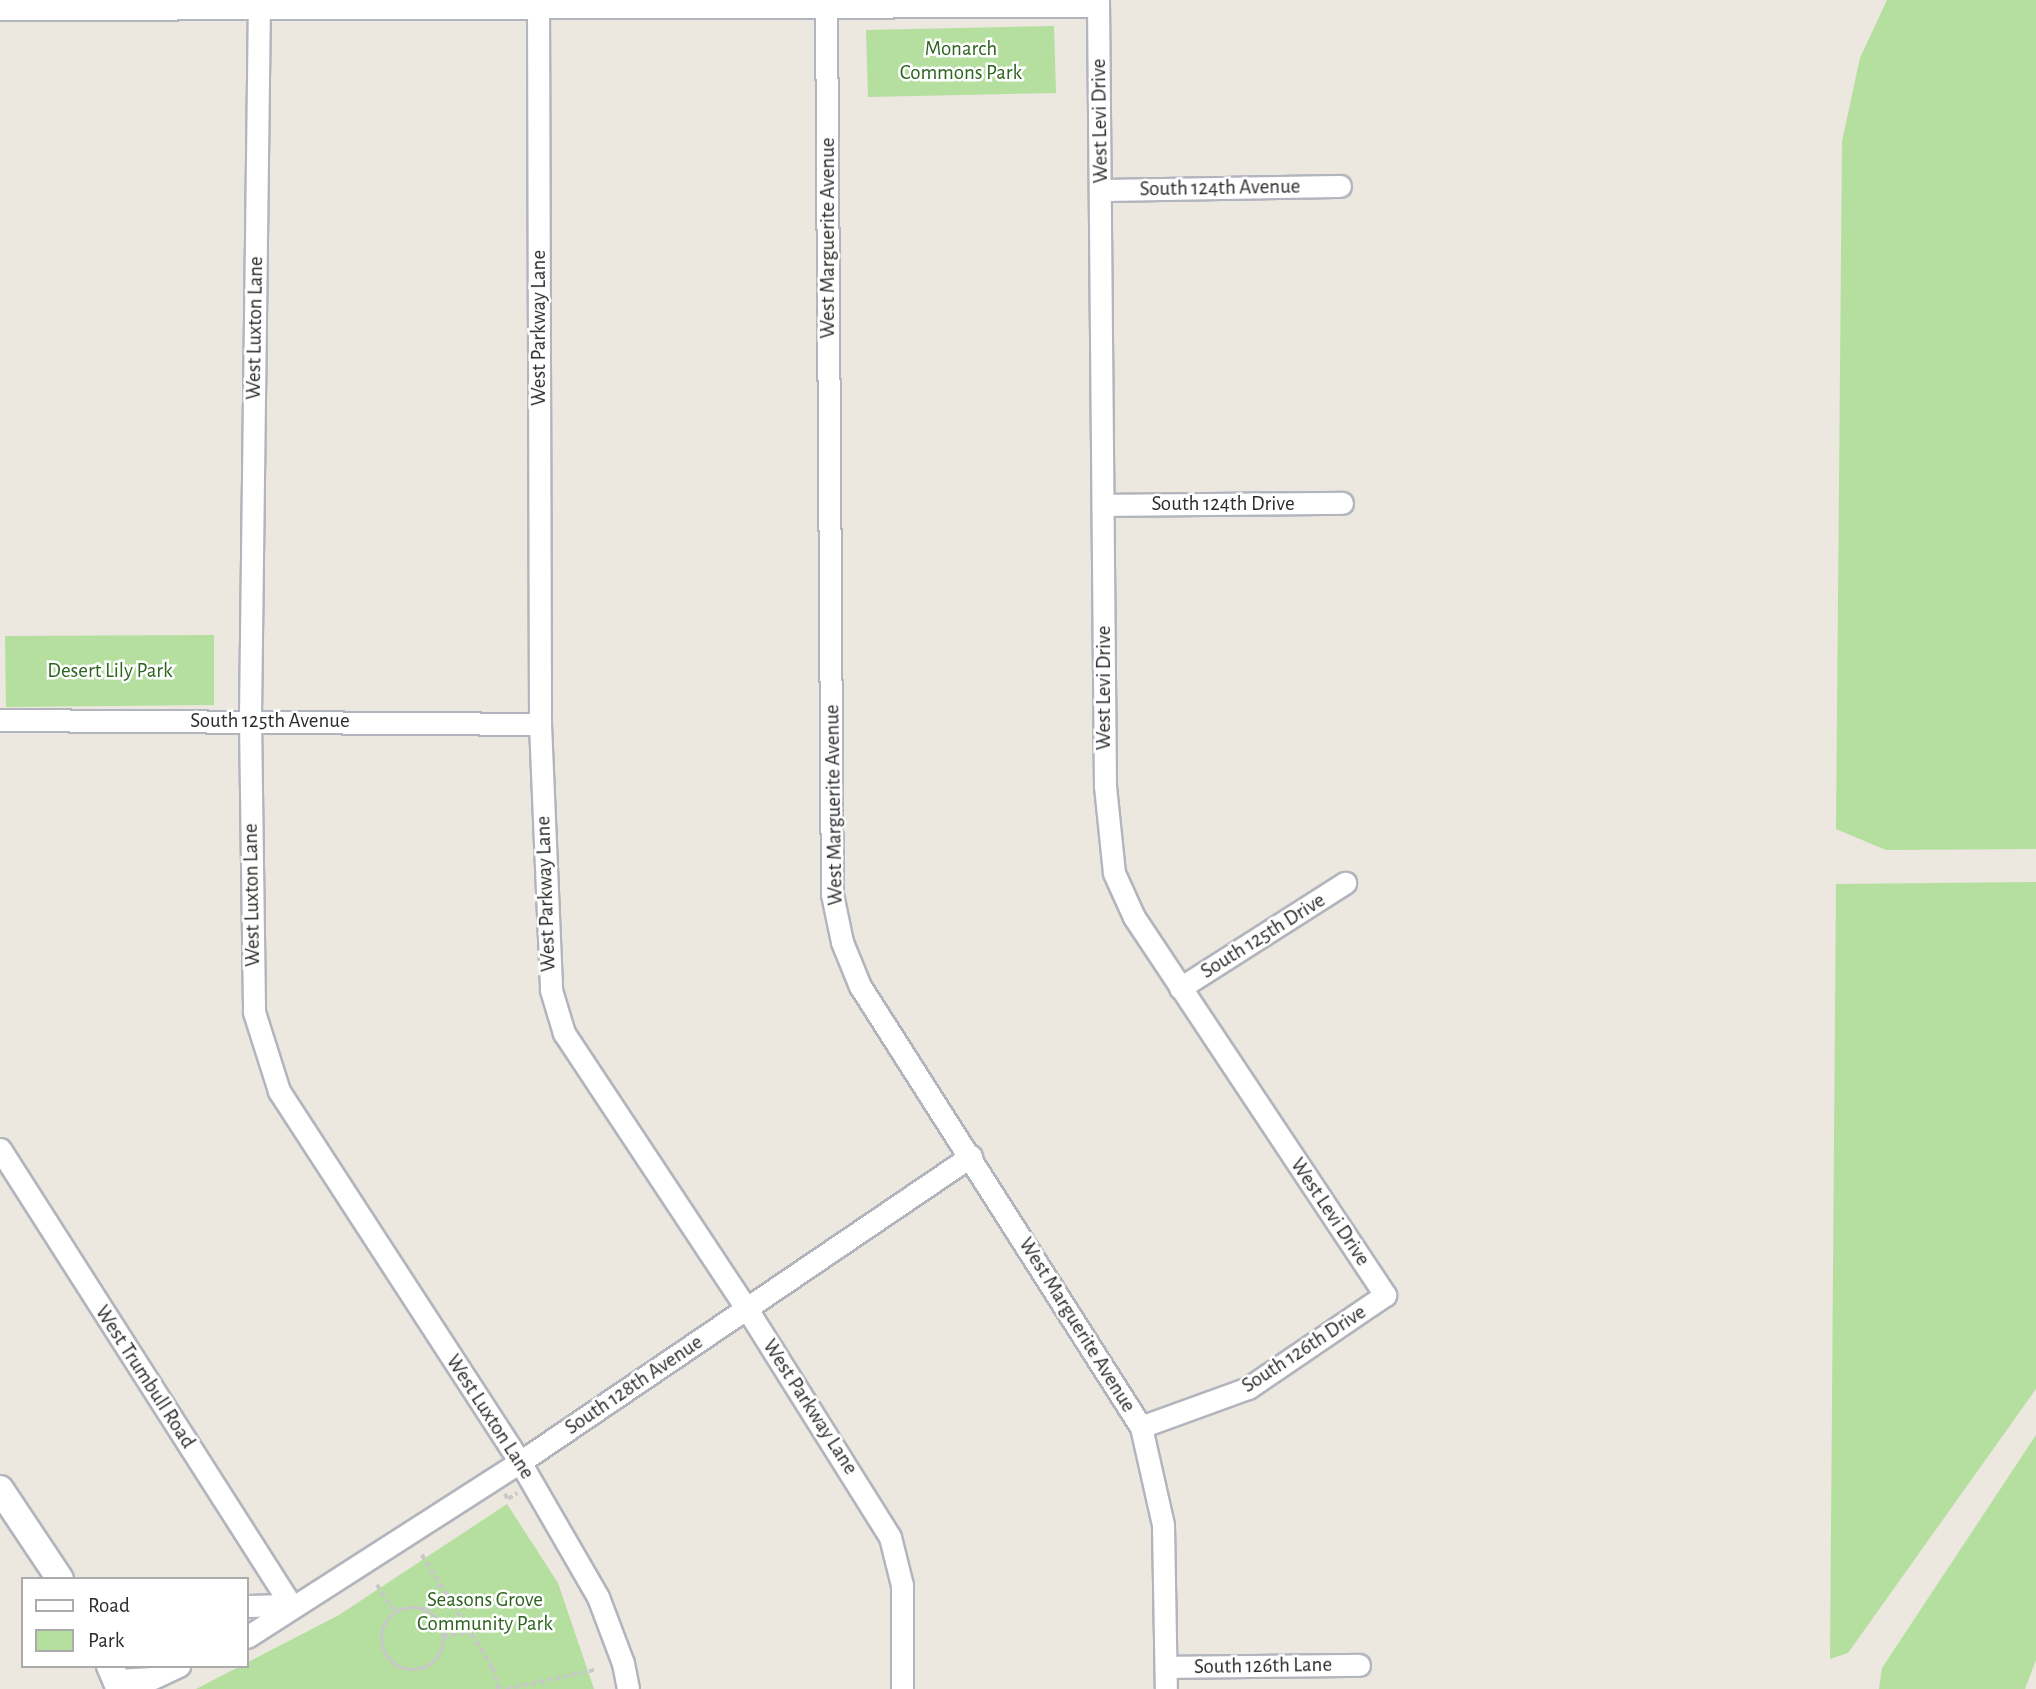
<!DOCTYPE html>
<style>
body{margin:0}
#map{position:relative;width:2036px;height:1689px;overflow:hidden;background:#ece7df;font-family:"Alegreya Sans",sans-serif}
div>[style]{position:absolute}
.green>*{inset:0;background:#b4df9f}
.path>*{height:3.5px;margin-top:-1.75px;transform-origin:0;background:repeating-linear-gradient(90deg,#c8c8c8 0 5px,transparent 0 8.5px)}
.path>.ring{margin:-1.75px;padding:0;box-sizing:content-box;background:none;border:3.5px solid #c8c8c8;border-radius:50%}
.roads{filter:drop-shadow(2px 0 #b2b5be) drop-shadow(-2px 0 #b2b5be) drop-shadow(0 2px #b2b5be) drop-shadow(0 -2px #b2b5be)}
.minor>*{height:21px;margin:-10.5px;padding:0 10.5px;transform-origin:10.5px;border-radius:10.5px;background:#fff}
.tertiary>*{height:26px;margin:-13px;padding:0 13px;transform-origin:13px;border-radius:13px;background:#fff}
span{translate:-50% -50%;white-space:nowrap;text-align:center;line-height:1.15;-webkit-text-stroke:5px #fff;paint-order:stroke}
.park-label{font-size:21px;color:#2d651f}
.street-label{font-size:21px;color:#2c2c2c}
.legend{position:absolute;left:21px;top:1577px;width:228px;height:91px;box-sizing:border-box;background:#fff;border:2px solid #ababab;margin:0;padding:9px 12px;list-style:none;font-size:21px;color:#2c2c2c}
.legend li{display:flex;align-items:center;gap:14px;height:35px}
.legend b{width:35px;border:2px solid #ababab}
</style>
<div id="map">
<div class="green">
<i style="clip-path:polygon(1887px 0,2036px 0,2036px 849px,1886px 850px,1836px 829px,1842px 141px,1860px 58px)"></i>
<i style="clip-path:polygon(1054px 26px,1056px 93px,868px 97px,866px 30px)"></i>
<i style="clip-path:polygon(214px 635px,214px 705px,6px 707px,5px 636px)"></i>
<i style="clip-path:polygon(2036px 882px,2036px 1389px,1848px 1653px,1830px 1659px,1836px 884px)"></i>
<i style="clip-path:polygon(2036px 1435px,2036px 1660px,2025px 1689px,1879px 1689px,1882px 1668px)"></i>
<i style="clip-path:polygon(507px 1504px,558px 1583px,594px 1689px,196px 1689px,339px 1615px)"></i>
</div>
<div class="path">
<i style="left:505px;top:1494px;width:6px;rotate:59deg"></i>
<i style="left:508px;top:1499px;width:11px;rotate:-34deg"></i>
<i style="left:422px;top:1555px;width:133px;rotate:57.9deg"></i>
<i style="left:493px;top:1668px;width:22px;rotate:74deg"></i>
<i style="left:377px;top:1585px;width:34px;rotate:56deg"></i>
<i class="ring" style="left:382px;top:1608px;width:58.5px;height:58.5px"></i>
<i style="left:426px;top:1610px;width:29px;rotate:-61deg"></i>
<i style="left:443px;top:1636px;width:28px;rotate:-8deg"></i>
<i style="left:506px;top:1689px;width:91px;rotate:-12.1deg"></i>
</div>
<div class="roads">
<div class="minor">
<i style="left:259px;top:0;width:720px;rotate:90.72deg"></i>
<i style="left:250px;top:720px;width:292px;rotate:89.2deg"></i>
<i style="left:254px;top:1012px;width:83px;rotate:72.4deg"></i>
<i style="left:279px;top:1091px;width:442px;rotate:57deg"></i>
<i style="left:520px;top:1462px;width:156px;rotate:60deg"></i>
<i style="left:598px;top:1597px;width:71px;rotate:69.3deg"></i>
<i style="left:623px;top:1663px;width:26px;rotate:79deg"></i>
<i style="left:538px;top:0;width:724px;rotate:89.84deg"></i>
<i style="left:540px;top:724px;width:266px;rotate:87.6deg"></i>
<i style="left:551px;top:990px;width:45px;rotate:73.2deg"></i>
<i style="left:564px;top:1033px;width:331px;rotate:56.5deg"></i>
<i style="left:747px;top:1309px;width:269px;rotate:57.9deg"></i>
<i style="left:890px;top:1537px;width:49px;rotate:76deg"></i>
<i style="left:902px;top:1585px;width:104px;rotate:90deg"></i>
<i style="left:826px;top:0;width:894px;rotate:89.62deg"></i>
<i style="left:832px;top:894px;width:49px;rotate:78.2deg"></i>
<i style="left:842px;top:942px;width:48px;rotate:67.8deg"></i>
<i style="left:860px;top:986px;width:523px;rotate:57.5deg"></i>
<i style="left:1141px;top:1427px;width:100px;rotate:77.3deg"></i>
<i style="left:1163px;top:1525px;width:164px;rotate:89deg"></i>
<i style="left:1098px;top:0;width:786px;rotate:89.49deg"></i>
<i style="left:1105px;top:786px;width:87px;rotate:84.1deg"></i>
<i style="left:1114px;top:873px;width:48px;rotate:65.6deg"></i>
<i style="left:1134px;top:917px;width:454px;rotate:56.4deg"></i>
<i style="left:1385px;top:1295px;width:166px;rotate:145.8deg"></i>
<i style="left:1248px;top:1388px;width:114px;rotate:160deg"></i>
<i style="left:0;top:9px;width:1098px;rotate:-0.16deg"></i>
<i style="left:1101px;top:190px;width:239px;rotate:-1deg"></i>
<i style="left:1103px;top:505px;width:239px;rotate:-0.5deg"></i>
<i style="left:0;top:720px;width:540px;rotate:0.42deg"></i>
<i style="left:1180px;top:988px;width:196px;rotate:-32.5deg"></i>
<i style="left:0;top:1149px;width:541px;rotate:57.46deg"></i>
<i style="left:247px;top:1606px;width:44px;rotate:-1.3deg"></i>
<i style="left:247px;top:1637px;width:324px;rotate:-32.7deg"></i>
<i style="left:520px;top:1462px;width:545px;rotate:-34.16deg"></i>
<i style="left:1166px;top:1667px;width:193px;rotate:-0.6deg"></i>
<i style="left:116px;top:1680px;width:37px;rotate:-3deg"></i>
<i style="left:153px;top:1678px;width:29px;rotate:-25deg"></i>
</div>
<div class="tertiary">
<i style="left:0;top:1489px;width:108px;rotate:56.3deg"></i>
<i style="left:110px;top:1666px;width:25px;rotate:67deg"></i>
</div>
</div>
<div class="park-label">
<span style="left:961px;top:61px">Monarch<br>Commons Park</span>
<span style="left:110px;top:671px">Desert Lily Park</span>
<span style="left:485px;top:1612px">Seasons Grove<br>Community Park</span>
</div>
<div class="street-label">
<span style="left:1100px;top:121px;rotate:-91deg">West Levi Drive</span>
<span style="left:1220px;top:188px;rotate:-1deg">South 124th Avenue</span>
<span style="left:828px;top:238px;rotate:-90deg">West Marguerite Avenue</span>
<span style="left:255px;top:328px;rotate:-89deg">West Luxton Lane</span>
<span style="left:539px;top:328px;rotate:-90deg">West Parkway Lane</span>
<span style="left:1223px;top:504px">South 124th Drive</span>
<span style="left:1104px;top:688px;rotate:-90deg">West Levi Drive</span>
<span style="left:270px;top:721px">South 125th Avenue</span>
<span style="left:834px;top:805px;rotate:-91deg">West Marguerite Avenue</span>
<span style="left:546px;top:894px;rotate:-92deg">West Parkway Lane</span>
<span style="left:252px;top:895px;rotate:-91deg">West Luxton Lane</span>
<span style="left:1263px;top:936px;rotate:-32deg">South 125th Drive</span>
<span style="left:1330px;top:1212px;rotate:56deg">West Levi Drive</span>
<span style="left:1077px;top:1325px;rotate:58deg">West Marguerite Avenue</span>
<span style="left:1304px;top:1349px;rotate:-33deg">South 126th Drive</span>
<span style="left:145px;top:1377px;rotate:57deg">West Trumbull Road</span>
<span style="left:634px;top:1385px;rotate:-34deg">South 128th Avenue</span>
<span style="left:810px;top:1407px;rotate:57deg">West Parkway Lane</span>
<span style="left:490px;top:1417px;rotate:57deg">West Luxton Lane</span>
<span style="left:1263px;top:1666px;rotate:-1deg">South 126th Lane</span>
</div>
<ul class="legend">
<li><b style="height:9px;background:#fff"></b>Road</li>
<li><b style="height:19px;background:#b4df9f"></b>Park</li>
</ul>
</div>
